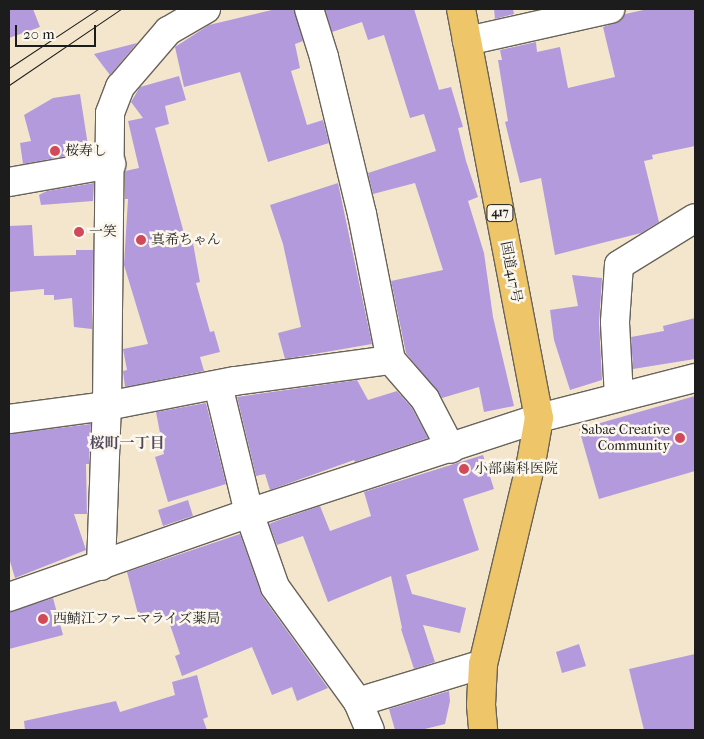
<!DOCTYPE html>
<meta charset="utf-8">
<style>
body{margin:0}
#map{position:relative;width:704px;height:739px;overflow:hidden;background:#f4e6cd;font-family:"IM FELL French Canon","Noto Serif JP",serif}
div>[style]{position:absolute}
.building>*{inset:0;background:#b39add}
.roads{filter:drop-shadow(1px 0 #68635a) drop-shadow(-1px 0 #68635a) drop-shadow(0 1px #68635a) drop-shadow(0 -1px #68635a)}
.minor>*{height:28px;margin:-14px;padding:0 14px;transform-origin:14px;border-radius:14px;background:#fff}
.highway>*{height:28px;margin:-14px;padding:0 14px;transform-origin:14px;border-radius:14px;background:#eec569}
.tram>*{height:1px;margin:-0.5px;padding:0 0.5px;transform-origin:0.5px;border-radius:0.5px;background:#1c1c1c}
.dots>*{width:14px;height:14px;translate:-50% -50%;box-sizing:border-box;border:2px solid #fbf7ec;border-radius:50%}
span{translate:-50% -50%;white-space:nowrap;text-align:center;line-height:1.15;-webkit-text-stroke:5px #fbf7ec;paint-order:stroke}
.shield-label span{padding:1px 4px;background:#fbf7ec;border:1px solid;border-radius:4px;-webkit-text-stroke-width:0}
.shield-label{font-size:12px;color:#1c1c1c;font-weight:700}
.poi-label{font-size:14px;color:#1c1c1c}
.left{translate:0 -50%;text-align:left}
.right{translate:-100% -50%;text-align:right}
.street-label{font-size:14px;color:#1c1c1c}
.neighbourhood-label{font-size:15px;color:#514860;font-weight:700}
.frame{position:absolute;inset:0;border:10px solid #1c1c1c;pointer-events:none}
.scale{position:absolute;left:15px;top:25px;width:81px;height:22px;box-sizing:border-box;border:2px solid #1c1c1c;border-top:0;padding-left:6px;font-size:15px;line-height:18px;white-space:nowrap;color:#1c1c1c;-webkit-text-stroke:4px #fbf7ec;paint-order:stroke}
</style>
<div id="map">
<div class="building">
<i style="clip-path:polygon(9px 9px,33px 9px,40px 27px,9px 38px)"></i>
<i style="clip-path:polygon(276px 9px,294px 9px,303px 41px,295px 44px,300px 68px,291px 71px,307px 125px,323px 120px,329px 143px,268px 162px,240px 72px,184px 87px,175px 47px,209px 25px)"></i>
<i style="clip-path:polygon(325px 9px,414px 9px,439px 90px,451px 87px,463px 127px,458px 128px,466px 161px,478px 197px,468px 201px,484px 253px,493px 317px,514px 406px,484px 412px,479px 387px,442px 398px,406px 353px,391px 281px,443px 270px,415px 183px,373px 194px,368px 173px,436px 151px,424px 114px,410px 118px,384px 35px,368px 40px,362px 22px,332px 32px)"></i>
<i style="clip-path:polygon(494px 9px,513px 9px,514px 14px,495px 19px)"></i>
<i style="clip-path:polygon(648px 9px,695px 9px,695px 146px,652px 155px,653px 159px,644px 161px,659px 222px,641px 233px,555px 255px,541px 178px,520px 183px,505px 122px,508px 121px,498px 60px,502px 60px,500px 50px,536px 42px,537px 52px,560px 47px,568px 88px,615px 77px,603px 27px,620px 21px,625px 14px)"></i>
<i style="clip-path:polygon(137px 43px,110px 75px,94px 54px)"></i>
<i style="clip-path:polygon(179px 76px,186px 100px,165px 106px,169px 124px,155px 128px,187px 244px,193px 243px,200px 282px,196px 283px,210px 332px,214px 331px,220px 352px,200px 357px,204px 371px,125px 387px,123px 371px,127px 370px,123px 349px,148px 344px,124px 265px,128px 199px,125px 199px,125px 171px,139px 168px,128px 121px,143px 118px,131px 102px,140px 87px)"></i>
<i style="clip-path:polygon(80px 94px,89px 152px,23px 164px,20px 143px,31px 141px,24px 115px,53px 98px)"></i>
<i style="clip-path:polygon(94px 183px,93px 201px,41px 205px,39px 195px,47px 191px)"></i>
<i style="clip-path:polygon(338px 183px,372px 344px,285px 359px,278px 333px,301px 327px,283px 244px,270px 205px)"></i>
<i style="clip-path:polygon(32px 225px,34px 256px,76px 255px,76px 250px,93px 250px,92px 329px,74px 327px,72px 298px,54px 300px,54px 295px,44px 295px,44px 289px,9px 292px,9px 226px)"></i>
<i style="clip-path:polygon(572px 275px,602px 278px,599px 323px,602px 380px,570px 390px,554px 340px,550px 310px,578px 306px)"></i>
<i style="clip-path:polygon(695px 318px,695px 359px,633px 369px,631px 337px,664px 331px,663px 326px)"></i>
<i style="clip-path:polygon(357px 380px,368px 400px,397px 391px,412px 408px,428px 438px,355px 462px,354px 460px,270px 490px,265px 474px,256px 476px,237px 397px)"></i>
<i style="clip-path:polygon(695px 396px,695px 471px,599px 499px,579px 429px)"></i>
<i style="clip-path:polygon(206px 403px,226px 484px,168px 502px,155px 457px,164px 454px,156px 412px)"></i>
<i style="clip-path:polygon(91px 424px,89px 464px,86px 464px,87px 514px,74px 514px,86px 550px,15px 578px,9px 558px,9px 434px)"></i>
<i style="clip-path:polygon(483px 455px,494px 489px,463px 499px,479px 550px,400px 577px,406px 575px,412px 594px,466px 608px,460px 633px,423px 625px,435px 662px,414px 669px,401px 629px,402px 628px,391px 576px,328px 602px,303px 536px,277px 545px,269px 524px,279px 520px,320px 506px,330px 531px,371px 516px,364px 492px)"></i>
<i style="clip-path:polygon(188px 500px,193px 516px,163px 526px,158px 510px)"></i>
<i style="clip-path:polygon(240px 534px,262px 596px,328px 688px,297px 701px,292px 687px,272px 695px,252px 647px,182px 676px,175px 656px,180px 654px,167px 616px,153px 620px,149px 612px,138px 614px,127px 572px)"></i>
<i style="clip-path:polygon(53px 598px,63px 635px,9px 649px,9px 612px)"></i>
<i style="clip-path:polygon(579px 644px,586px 666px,562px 673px,556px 652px)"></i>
<i style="clip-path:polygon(695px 654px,695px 730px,644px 730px,629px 669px)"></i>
<i style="clip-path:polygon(197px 675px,208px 717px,203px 719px,207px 730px,25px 730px,24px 721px,116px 701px,120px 712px,175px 695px,172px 682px)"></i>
<i style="clip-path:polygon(449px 691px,450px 701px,445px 724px,421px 730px,395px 730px,389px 709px)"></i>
</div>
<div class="roads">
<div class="minor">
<i style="left:309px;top:9px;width:50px;rotate:72.6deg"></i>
<i style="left:324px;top:57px;width:162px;rotate:76.4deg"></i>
<i style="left:362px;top:214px;width:149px;rotate:78.8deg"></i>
<i style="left:391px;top:360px;width:52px;rotate:48.9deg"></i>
<i style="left:425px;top:399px;width:56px;rotate:62.5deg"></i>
<i style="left:467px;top:41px;width:147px;rotate:-12.6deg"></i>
<i style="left:9px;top:182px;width:104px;rotate:-10deg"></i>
<i style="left:218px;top:385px;width:132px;rotate:76.4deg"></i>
<i style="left:249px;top:513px;width:78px;rotate:70.6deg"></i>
<i style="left:275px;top:587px;width:142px;rotate:54.2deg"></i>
<i style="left:358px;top:702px;width:120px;rotate:-16.9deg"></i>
<i style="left:619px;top:397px;width:75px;rotate:-93.1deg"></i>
<i style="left:615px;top:322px;width:57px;rotate:-86deg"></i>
<i style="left:619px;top:265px;width:89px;rotate:-31.7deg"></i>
<i style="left:9px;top:419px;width:99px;rotate:-7.6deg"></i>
<i style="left:107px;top:406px;width:130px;rotate:-11.1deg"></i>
<i style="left:235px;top:381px;width:157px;rotate:-7.7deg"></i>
<i style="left:101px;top:566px;width:160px;rotate:-87.9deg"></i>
<i style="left:107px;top:406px;width:293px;rotate:-89.4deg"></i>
<i style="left:110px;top:113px;width:28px;rotate:-69deg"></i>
<i style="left:120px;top:87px;width:74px;rotate:-49.4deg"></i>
<i style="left:168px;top:31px;width:44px;rotate:-30.1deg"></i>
<i style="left:9px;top:597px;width:254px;rotate:-19.3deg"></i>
<i style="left:249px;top:513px;width:305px;rotate:-18.1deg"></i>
<i style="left:539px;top:418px;width:161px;rotate:-14.4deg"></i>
<i style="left:358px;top:702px;width:30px;rotate:67deg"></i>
</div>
<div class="highway">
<i style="left:461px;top:9px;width:416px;rotate:79.2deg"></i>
<i style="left:539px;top:418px;width:46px;rotate:100.1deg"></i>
<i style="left:531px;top:463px;width:207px;rotate:103.4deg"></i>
<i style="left:483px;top:664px;width:41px;rotate:92.8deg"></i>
<i style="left:481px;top:705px;width:25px;rotate:85deg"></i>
</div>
</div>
<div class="tram">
<i style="left:9px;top:68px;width:107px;rotate:-33.5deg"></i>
<i style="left:9px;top:85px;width:135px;rotate:-34.2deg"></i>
</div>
<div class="dots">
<i style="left:55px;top:151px;background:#d1495b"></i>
<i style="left:79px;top:232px;background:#d1495b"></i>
<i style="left:141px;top:240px;background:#d1495b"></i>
<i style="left:680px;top:438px;background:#d1495b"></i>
<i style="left:464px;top:469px;background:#d1495b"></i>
<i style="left:43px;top:619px;background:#d1495b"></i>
</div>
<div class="shield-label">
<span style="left:500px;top:213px">417</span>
</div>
<div class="poi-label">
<span class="left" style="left:65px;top:151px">桜寿し</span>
<span class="left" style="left:89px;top:232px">一笑</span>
<span class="left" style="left:151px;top:240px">真希ちゃん</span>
<span class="right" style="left:670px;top:438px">Sabae Creative<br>Community</span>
<span class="left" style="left:474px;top:469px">小部歯科医院</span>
<span class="left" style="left:53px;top:619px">西鯖江ファーマライズ薬局</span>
</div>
<div class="street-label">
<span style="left:511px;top:272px;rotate:79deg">国道417号</span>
</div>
<div class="neighbourhood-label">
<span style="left:127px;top:444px">桜町一丁目</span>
</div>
<div class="frame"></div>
<div class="scale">20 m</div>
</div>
